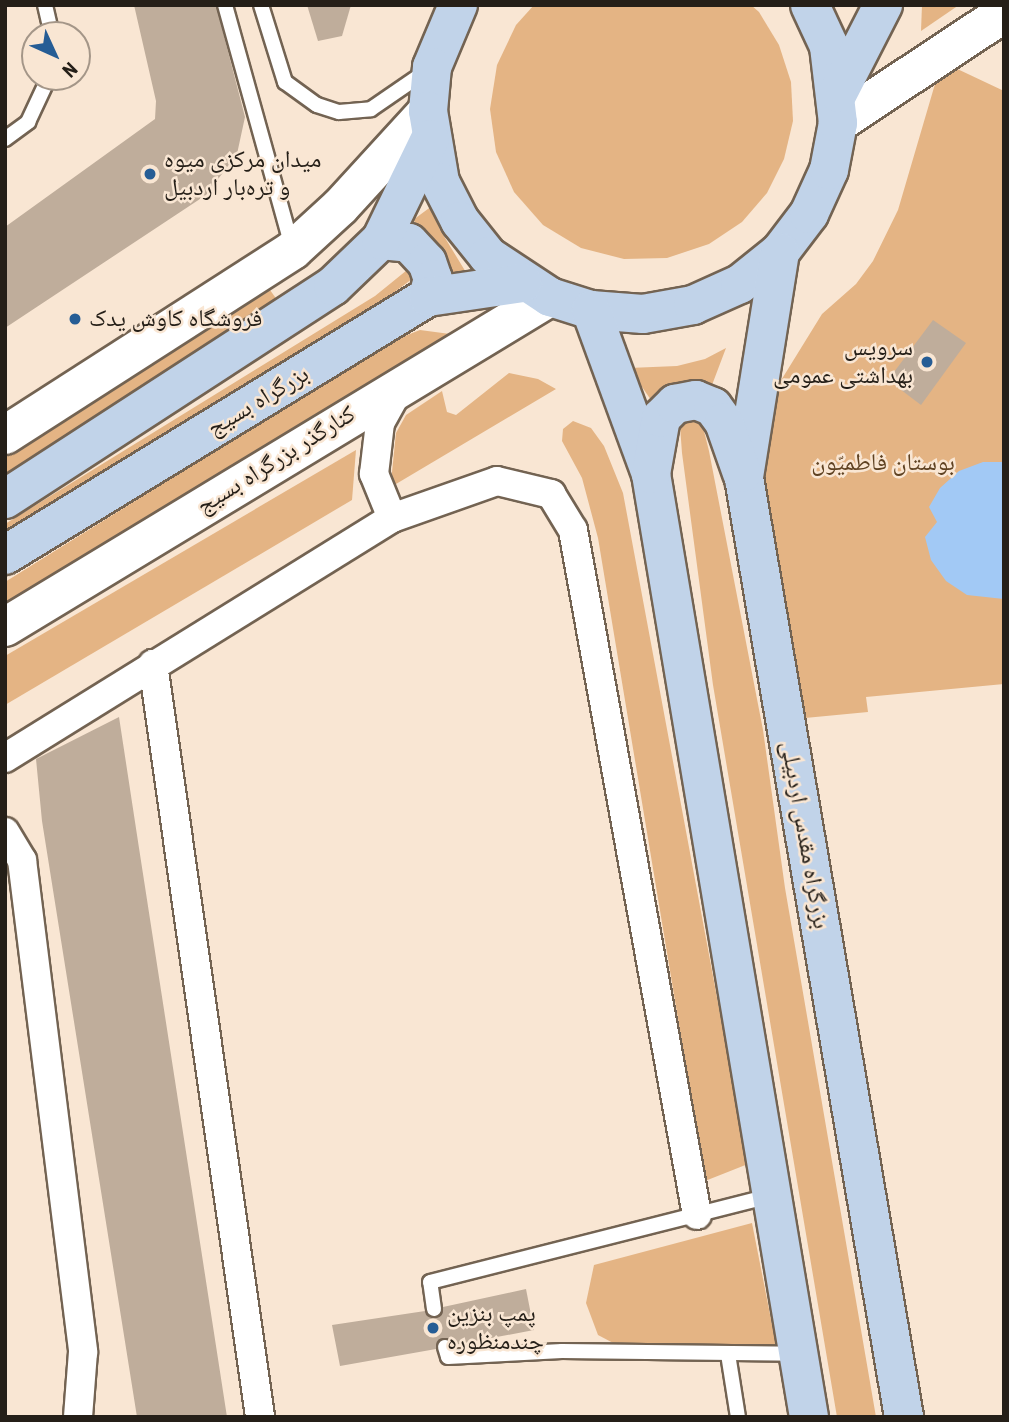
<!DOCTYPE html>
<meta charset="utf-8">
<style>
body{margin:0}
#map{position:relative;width:1009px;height:1422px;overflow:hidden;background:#f9e6d3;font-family:"Roboto Condensed","Noto Naskh Arabic",sans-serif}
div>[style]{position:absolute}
.green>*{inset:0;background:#e4b484}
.water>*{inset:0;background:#a2c9f5}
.building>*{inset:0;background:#bfad9b}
.roads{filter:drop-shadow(2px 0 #736352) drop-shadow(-2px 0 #736352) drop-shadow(0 2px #736352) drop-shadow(0 -2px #736352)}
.lane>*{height:14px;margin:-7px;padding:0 7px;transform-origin:7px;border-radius:7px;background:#fff}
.street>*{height:28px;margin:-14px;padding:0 14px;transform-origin:14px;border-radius:14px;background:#fff}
.secondary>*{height:38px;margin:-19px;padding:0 19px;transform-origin:19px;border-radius:19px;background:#fff}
.highway>*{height:38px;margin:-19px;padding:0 19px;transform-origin:19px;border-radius:19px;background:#c1d3e9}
.dots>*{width:19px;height:19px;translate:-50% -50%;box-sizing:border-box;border:4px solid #f9e6d3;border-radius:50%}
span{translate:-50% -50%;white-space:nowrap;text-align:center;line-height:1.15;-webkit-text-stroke:5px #f9e6d3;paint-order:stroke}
.poi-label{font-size:24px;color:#251f18}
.left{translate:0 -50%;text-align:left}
.right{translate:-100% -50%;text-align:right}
.street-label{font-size:24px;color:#251f18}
.park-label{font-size:24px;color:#5f4222}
.frame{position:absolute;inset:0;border:7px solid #251f18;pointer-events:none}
.north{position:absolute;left:21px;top:21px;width:70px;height:70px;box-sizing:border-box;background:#f9e6d3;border:2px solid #a49688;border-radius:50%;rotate:135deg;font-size:19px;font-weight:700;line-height:28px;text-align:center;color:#251f18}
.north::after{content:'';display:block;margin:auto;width:24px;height:32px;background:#265d95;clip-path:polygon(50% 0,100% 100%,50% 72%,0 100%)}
</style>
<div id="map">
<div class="green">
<i style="clip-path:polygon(534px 5px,751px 5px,759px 12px,779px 45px,791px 82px,793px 121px,784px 159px,767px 193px,742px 222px,709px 244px,667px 258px,624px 259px,581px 248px,543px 225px,514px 192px,496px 152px,490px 109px,497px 65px,516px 25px)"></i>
<i style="clip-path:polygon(922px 5px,959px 5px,921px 31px)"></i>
<i style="clip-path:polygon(951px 66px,1004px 91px,1004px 684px,866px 697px,868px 712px,805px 718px,762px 466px,766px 416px,780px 382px,822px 314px,856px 284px,873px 261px,898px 210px,935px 84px)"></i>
<i style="clip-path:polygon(436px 203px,439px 228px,467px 274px,448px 280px,438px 247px,413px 220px)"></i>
<i style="clip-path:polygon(412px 266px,416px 276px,380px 303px,5px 536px,5px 524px,375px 296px)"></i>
<i style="clip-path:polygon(270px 290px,280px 304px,5px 474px,5px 457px)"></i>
<i style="clip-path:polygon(420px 330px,450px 334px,5px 615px,5px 582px,392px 341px)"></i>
<i style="clip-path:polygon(726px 348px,712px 385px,651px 400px,629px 368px,677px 366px,705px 359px)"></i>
<i style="clip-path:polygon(509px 373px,538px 379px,556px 389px,396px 484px,391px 482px,396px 433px,406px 415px,442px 391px,447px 412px,456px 415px)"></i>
<i style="clip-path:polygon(692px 417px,702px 423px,709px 451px,763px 730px,785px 888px,876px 1417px,837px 1417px,713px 685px,682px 453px,680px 426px)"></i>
<i style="clip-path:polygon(573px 421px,591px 428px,604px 446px,623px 493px,748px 1164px,705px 1181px,598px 538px,582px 478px,562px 441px,563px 429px)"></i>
<i style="clip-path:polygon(356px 450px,352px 500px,5px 705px,5px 656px)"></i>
<i style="clip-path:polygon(752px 1223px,776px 1345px,617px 1345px,598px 1335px,586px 1303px,594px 1265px)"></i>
</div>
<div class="water">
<i style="clip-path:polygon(983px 462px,1004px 462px,1004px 599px,967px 595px,946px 581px,931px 560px,925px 537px,937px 522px,929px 507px,940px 488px,959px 471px)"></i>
</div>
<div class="building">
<i style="clip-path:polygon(134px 5px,216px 5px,245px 117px,237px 154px,206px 195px,5px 328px,5px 227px,155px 119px,156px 101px)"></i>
<i style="clip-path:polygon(307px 5px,351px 5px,342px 36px,318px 41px)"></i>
<i style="clip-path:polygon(933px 320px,966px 343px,921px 405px,888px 380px)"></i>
<i style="clip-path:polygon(119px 717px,139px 848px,227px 1417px,137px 1417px,42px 821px,36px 759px)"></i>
<i style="clip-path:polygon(526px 1289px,534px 1330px,454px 1345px,443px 1338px,436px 1349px,340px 1366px,332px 1325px,425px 1311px,436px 1318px,443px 1307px)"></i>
</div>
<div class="roads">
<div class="lane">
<i style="left:45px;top:5px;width:31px;rotate:77deg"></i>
<i style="left:225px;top:5px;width:251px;rotate:74.5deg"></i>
<i style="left:261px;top:5px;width:81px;rotate:72.7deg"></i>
<i style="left:285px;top:82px;width:39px;rotate:36deg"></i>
<i style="left:317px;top:105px;width:23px;rotate:18deg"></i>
<i style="left:339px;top:112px;width:32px;rotate:-5deg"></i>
<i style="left:371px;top:109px;width:65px;rotate:-34.4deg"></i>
<i style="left:5px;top:139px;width:29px;rotate:-36deg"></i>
<i style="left:28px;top:122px;width:50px;rotate:-65deg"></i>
<i style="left:434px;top:1309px;width:27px;rotate:-98deg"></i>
<i style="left:430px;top:1282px;width:350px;rotate:-14.2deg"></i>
<i style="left:445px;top:1347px;width:10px;rotate:73deg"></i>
<i style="left:448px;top:1357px;width:114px;rotate:-3deg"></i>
<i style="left:562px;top:1351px;width:234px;rotate:0.7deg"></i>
<i style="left:728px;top:1354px;width:64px;rotate:81deg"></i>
</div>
<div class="street">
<i style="left:392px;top:518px;width:48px;rotate:-112.2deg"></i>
<i style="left:374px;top:474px;width:51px;rotate:-83.3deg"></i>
<i style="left:380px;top:423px;width:38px;rotate:-61deg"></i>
<i style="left:153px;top:664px;width:761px;rotate:81.91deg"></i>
<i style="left:5px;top:758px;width:455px;rotate:-31.8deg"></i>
<i style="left:392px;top:518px;width:111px;rotate:-19.4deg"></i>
<i style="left:497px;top:481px;width:56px;rotate:13.5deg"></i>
<i style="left:551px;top:494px;width:42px;rotate:58.6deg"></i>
<i style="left:573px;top:530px;width:696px;rotate:79.74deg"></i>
<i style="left:5px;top:832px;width:33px;rotate:59deg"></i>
<i style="left:22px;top:860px;width:496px;rotate:82.9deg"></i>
<i style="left:83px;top:1352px;width:65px;rotate:94.4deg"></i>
</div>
<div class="secondary">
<i style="left:838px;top:123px;width:199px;rotate:-33.5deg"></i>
<i style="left:5px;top:435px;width:342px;rotate:-32.7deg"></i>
<i style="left:293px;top:250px;width:64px;rotate:-42.5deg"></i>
<i style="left:340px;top:207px;width:130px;rotate:-47.5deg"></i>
<i style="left:5px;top:627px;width:637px;rotate:-31.2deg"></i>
</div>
<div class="highway">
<i style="left:458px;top:5px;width:67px;rotate:112.8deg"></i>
<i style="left:432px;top:67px;width:44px;rotate:95.2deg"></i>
<i style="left:428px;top:111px;width:72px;rotate:80.4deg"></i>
<i style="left:440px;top:182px;width:44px;rotate:62.9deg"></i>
<i style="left:460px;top:221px;width:45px;rotate:51.3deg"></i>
<i style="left:488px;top:256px;width:74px;rotate:33.5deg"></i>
<i style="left:550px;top:297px;width:43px;rotate:17.6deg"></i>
<i style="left:591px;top:310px;width:52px;rotate:4.4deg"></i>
<i style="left:643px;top:314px;width:51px;rotate:-10.2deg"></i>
<i style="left:693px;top:305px;width:51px;rotate:-24.1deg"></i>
<i style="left:740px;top:284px;width:51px;rotate:-38.7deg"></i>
<i style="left:780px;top:252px;width:48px;rotate:-52.7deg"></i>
<i style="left:809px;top:214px;width:48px;rotate:-65.6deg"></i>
<i style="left:829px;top:170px;width:48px;rotate:-79.2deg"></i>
<i style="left:838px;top:123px;width:78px;rotate:-96.7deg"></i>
<i style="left:829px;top:46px;width:45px;rotate:-114.9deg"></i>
<i style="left:838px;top:93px;width:99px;rotate:-62.9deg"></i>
<i style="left:381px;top:240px;width:28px;rotate:6deg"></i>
<i style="left:409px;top:243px;width:26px;rotate:47deg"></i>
<i style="left:427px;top:262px;width:18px;rotate:71deg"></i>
<i style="left:433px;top:279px;width:19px;rotate:106deg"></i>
<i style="left:780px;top:252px;width:229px;rotate:99.1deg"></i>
<i style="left:744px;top:478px;width:953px;rotate:80.33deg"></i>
<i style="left:591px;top:310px;width:175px;rotate:69.9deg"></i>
<i style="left:651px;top:474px;width:956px;rotate:80.49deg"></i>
<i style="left:651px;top:474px;width:57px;rotate:-79.9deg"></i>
<i style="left:661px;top:418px;width:20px;rotate:-45deg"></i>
<i style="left:675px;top:404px;width:21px;rotate:-11deg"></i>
<i style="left:696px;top:400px;width:18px;rotate:22deg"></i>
<i style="left:713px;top:407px;width:19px;rotate:54deg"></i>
<i style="left:724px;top:422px;width:54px;rotate:70.6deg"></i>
<i style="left:5px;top:499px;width:391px;rotate:-33deg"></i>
<i style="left:333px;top:286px;width:66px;rotate:-43.8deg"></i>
<i style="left:381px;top:240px;width:112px;rotate:-64.1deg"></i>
<i style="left:5px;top:555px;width:495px;rotate:-31.4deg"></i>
<i style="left:428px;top:297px;width:96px;rotate:-8.4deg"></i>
</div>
</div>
<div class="dots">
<i style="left:150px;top:174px;background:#265d95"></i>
<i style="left:75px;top:319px;background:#265d95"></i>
<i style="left:927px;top:362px;background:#265d95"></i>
<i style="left:433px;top:1328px;background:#265d95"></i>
</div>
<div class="poi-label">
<span class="left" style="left:164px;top:174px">میدان مرکزی میوه<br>و تره‌بار اردبیل</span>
<span class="left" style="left:89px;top:319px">فروشگاه کاوش یدک</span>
<span class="right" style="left:913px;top:362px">سرویس<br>بهداشتی عمومی</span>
<span class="left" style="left:447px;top:1328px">پمپ بنزین<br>چندمنظوره</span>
</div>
<div class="street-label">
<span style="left:258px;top:401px;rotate:-31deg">بزرگراه بسیج</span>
<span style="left:276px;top:460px;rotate:-32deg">کنارگذر بزرگراه بسیج</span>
<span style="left:805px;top:835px;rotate:80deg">بزرگراه مقدس اردبیلی</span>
</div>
<div class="park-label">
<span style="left:883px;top:463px">بوستان فاطمیّون</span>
</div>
<div class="frame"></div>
<div class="north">N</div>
</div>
